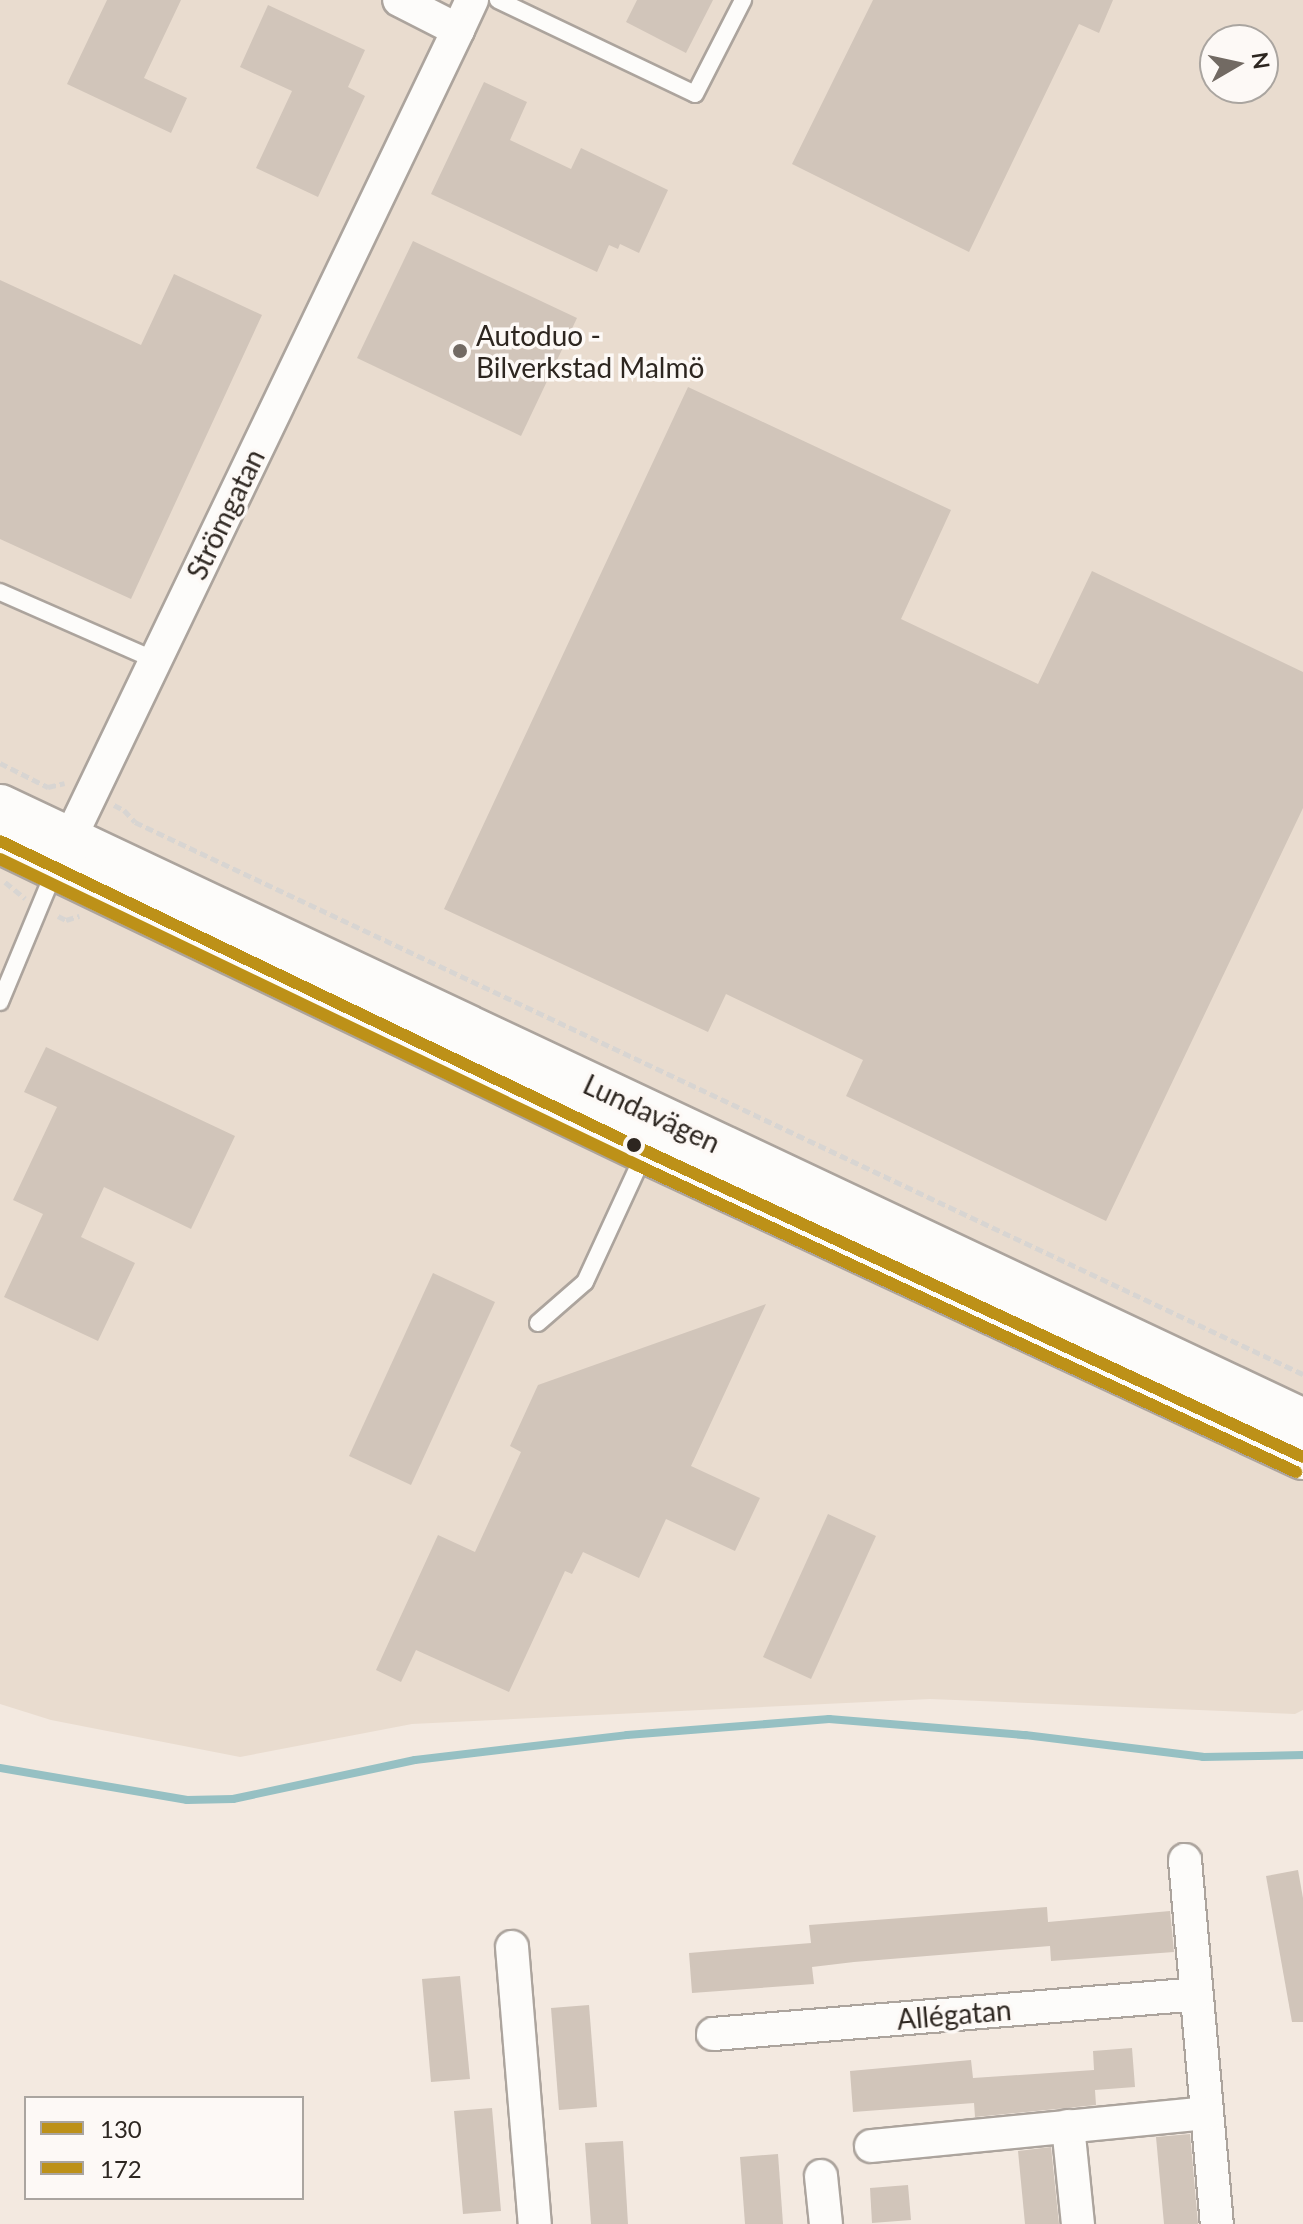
<!DOCTYPE html>
<meta charset="utf-8">
<style>
body{margin:0}
#map{position:relative;width:1303px;height:2224px;overflow:hidden;background:#f3e9e0;font-family:Lato,sans-serif}
div>[style]{position:absolute}
.industrial>*{inset:0;background:#e9dccf}
.stream>*{height:8px;margin:-4px;padding:0 4px;transform-origin:4px;border-radius:4px;background:#96c0c3}
.building>*{inset:0;background:#d1c5ba}
.path>*{height:5px;margin-top:-2.5px;transform-origin:0;background:repeating-linear-gradient(90deg,#d8d5d2 0 8px,transparent 0 12px)}
.roads{filter:drop-shadow(2px 0 #aca49d) drop-shadow(-2px 0 #aca49d) drop-shadow(0 2px #aca49d) drop-shadow(0 -2px #aca49d)}
.lane>*{height:16px;margin:-8px;padding:0 8px;transform-origin:8px;border-radius:8px;background:#fdfcfa}
.street>*{height:32px;margin:-16px;padding:0 16px;transform-origin:16px;border-radius:16px;background:#fdfcfa}
.secondary>*{height:44px;margin:-22px;padding:0 22px;transform-origin:22px;border-radius:22px;background:#fdfcfa}
.bus-1>*{height:12px;margin:-6px;padding:0 6px;transform-origin:6px;border-radius:6px;background:#bd9118}
.bus-2>*{height:12px;margin:-6px;padding:0 6px;transform-origin:6px;border-radius:6px;background:#bd9118}
.dots>*{width:22px;height:22px;translate:-50% -50%;box-sizing:border-box;border:4px solid #fdf9f6;border-radius:50%}
span{translate:-50% -50%;white-space:nowrap;text-align:center;line-height:1.15;-webkit-text-stroke:7px #fdf9f6;paint-order:stroke}
.poi-label{font-size:28px;color:#2d2620}
.left{translate:0 -50%;text-align:left}
.street-label{font-size:28px;color:#2d2620}
.legend{position:absolute;left:24px;top:2096px;width:280px;height:104px;box-sizing:border-box;background:#fdf9f6;border:2px solid #aaa5a0;margin:0;padding:10px 14px;list-style:none;font-size:24px;color:#2d2620}
.legend li{display:flex;align-items:center;gap:16px;height:40px}
.legend b{width:40px;border:2px solid #aaa5a0}
.north{position:absolute;left:1199px;top:24px;width:80px;height:80px;box-sizing:border-box;background:#fdf9f6;border:2px solid #aaa5a0;border-radius:50%;rotate:81deg;font-size:22px;font-weight:700;line-height:32px;text-align:center;color:#2d2620}
.north::after{content:'';display:block;margin:auto;width:28px;height:36px;background:#726a63;clip-path:polygon(50% 0,100% 100%,50% 72%,0 100%)}
</style>
<div id="map">
<div class="industrial">
<i style="clip-path:polygon(evenodd,0 0,1303px 0,1303px 1710px,1295px 1714px,930px 1699px,412px 1724px,240px 1757px,51px 1720px,0 1704px,0 0,1215px 40px,1263px 40px,1263px 88px,1215px 88px,1215px 40px)"></i>
</div>
<div class="stream">
<i style="left:0;top:1768px;width:190px;rotate:9.7deg"></i>
<i style="left:187px;top:1800px;width:46px;rotate:-1.2deg"></i>
<i style="left:233px;top:1799px;width:186px;rotate:-12.1deg"></i>
<i style="left:415px;top:1760px;width:213px;rotate:-6.7deg"></i>
<i style="left:627px;top:1735px;width:203px;rotate:-4.5deg"></i>
<i style="left:829px;top:1719px;width:197px;rotate:4.7deg"></i>
<i style="left:1025px;top:1735px;width:179px;rotate:7deg"></i>
<i style="left:1203px;top:1757px;width:100px;rotate:-1.1deg"></i>
</div>
<div class="building">
<i style="clip-path:polygon(107px 0,181px 0,144px 78px,187px 98px,171px 133px,67px 84px)"></i>
<i style="clip-path:polygon(637px 0,713px 0,686px 53px,626px 22px)"></i>
<i style="clip-path:polygon(873px 0,1113px 0,1099px 33px,1079px 24px,969px 252px,792px 164px)"></i>
<i style="clip-path:polygon(268px 5px,365px 50px,348px 87px,365px 96px,318px 197px,256px 168px,292px 91px,240px 67px)"></i>
<i style="clip-path:polygon(484px 82px,527px 102px,510px 140px,571px 169px,581px 148px,668px 190px,639px 253px,620px 244px,618px 249px,609px 245px,597px 272px,431px 194px)"></i>
<i style="clip-path:polygon(413px 241px,577px 318px,521px 436px,357px 358px)"></i>
<i style="clip-path:polygon(174px 274px,262px 315px,131px 599px,0 539px,0 280px,141px 345px)"></i>
<i style="clip-path:polygon(688px 387px,951px 510px,901px 619px,1038px 684px,1092px 571px,1303px 672px,1303px 808px,1106px 1221px,846px 1096px,863px 1060px,726px 994px,708px 1032px,444px 909px)"></i>
<i style="clip-path:polygon(46px 1047px,235px 1136px,191px 1229px,104px 1187px,81px 1237px,135px 1263px,98px 1341px,4px 1297px,43px 1214px,13px 1200px,57px 1107px,24px 1092px)"></i>
<i style="clip-path:polygon(433px 1273px,495px 1302px,411px 1485px,349px 1456px)"></i>
<i style="clip-path:polygon(766px 1304px,691px 1466px,760px 1498px,735px 1551px,666px 1519px,639px 1578px,583px 1552px,572px 1574px,565px 1571px,509px 1692px,416px 1650px,401px 1682px,376px 1670px,438px 1535px,475px 1552px,521px 1452px,510px 1446px,538px 1385px)"></i>
<i style="clip-path:polygon(828px 1514px,876px 1536px,811px 1679px,763px 1657px)"></i>
<i style="clip-path:polygon(1298px 1870px,1303px 1898px,1303px 2022px,1292px 2022px,1266px 1876px)"></i>
<i style="clip-path:polygon(1047px 1907px,1048px 1922px,1170px 1911px,1174px 1952px,1051px 1961px,1050px 1946px,854px 1962px,812px 1967px,814px 1984px,692px 1993px,689px 1953px,811px 1943px,809px 1925px)"></i>
<i style="clip-path:polygon(460px 1976px,470px 2079px,431px 2082px,422px 1979px)"></i>
<i style="clip-path:polygon(589px 2005px,597px 2107px,559px 2110px,551px 2008px)"></i>
<i style="clip-path:polygon(1132px 2048px,1135px 2087px,1095px 2090px,1096px 2105px,975px 2117px,974px 2103px,853px 2112px,850px 2071px,971px 2060px,973px 2078px,1094px 2070px,1093px 2051px)"></i>
<i style="clip-path:polygon(492px 2108px,501px 2211px,463px 2214px,454px 2111px)"></i>
<i style="clip-path:polygon(1190px 2134px,1198px 2224px,1164px 2224px,1156px 2137px)"></i>
<i style="clip-path:polygon(623px 2141px,628px 2224px,591px 2224px,585px 2143px)"></i>
<i style="clip-path:polygon(1051px 2147px,1059px 2224px,1025px 2224px,1018px 2151px)"></i>
<i style="clip-path:polygon(778px 2154px,783px 2224px,745px 2224px,740px 2157px)"></i>
<i style="clip-path:polygon(908px 2185px,911px 2220px,872px 2223px,870px 2188px)"></i>
</div>
<div class="path">
<i style="left:0;top:763px;width:54px;rotate:26.6deg"></i>
<i style="left:48px;top:787px;width:17px;rotate:-13deg"></i>
<i style="left:114px;top:805px;width:11px;rotate:27deg"></i>
<i style="left:124px;top:810px;width:16px;rotate:47deg"></i>
<i style="left:135px;top:822px;width:1292px;rotate:25.3deg"></i>
<i style="left:5px;top:882px;width:26px;rotate:39deg"></i>
<i style="left:58px;top:916px;width:9px;rotate:27deg"></i>
<i style="left:66px;top:920px;width:14px;rotate:-17deg"></i>
</div>
<div class="roads">
<div class="lane">
<i style="left:498px;top:0;width:218px;rotate:25.5deg"></i>
<i style="left:695px;top:94px;width:106px;rotate:-62.9deg"></i>
<i style="left:0;top:592px;width:169px;rotate:23.7deg"></i>
<i style="left:0;top:1002px;width:143px;rotate:-67.4deg"></i>
<i style="left:538px;top:1323px;width:62px;rotate:-41.1deg"></i>
<i style="left:585px;top:1282px;width:143px;rotate:-65.2deg"></i>
</div>
<div class="street">
<i style="left:458px;top:30px;width:33px;rotate:-65deg"></i>
<i style="left:60px;top:859px;width:920px;rotate:-64.35deg"></i>
<i style="left:458px;top:30px;width:66px;rotate:-153deg"></i>
<i style="left:1185px;top:1860px;width:365px;rotate:85deg"></i>
<i style="left:512px;top:1947px;width:278px;rotate:85.3deg"></i>
<i style="left:713px;top:2034px;width:484px;rotate:-4.7deg"></i>
<i style="left:1068px;top:2126px;width:99px;rotate:84.2deg"></i>
<i style="left:871px;top:2146px;width:336px;rotate:-5.6deg"></i>
<i style="left:821px;top:2176px;width:48px;rotate:84.1deg"></i>
</div>
<div class="secondary">
<i style="left:0;top:807px;width:1440px;rotate:25.23deg"></i>
<i style="left:0;top:841px;width:717px;rotate:25.64deg"></i>
<i style="left:646px;top:1151px;width:725px;rotate:24.97deg"></i>
</div>
</div>
<div class="bus-1">
<i style="left:0;top:841px;width:717px;rotate:25.64deg"></i>
<i style="left:646px;top:1151px;width:725px;rotate:24.97deg"></i>
</div>
<div class="bus-2">
<i style="left:0;top:859px;width:709px;rotate:25.66deg"></i>
<i style="left:639px;top:1166px;width:725px;rotate:24.97deg"></i>
</div>
<div class="dots">
<i style="left:460px;top:351px;background:#726a63"></i>
<i style="left:634px;top:1145px;background:#2d2620"></i>
</div>
<div class="poi-label">
<span class="left" style="left:476px;top:351px">Autoduo -<br>Bilverkstad Malmö</span>
</div>
<div class="street-label">
<span style="left:225px;top:514px;rotate:-64deg">Strömgatan</span>
<span style="left:652px;top:1113px;rotate:25deg">Lundavägen</span>
<span style="left:954px;top:2014px;rotate:-5deg">Allégatan</span>
</div>
<ul class="legend">
<li><b style="height:10px;background:#bd9118"></b>130</li>
<li><b style="height:10px;background:#bd9118"></b>172</li>
</ul>
<div class="north">N</div>
</div>
